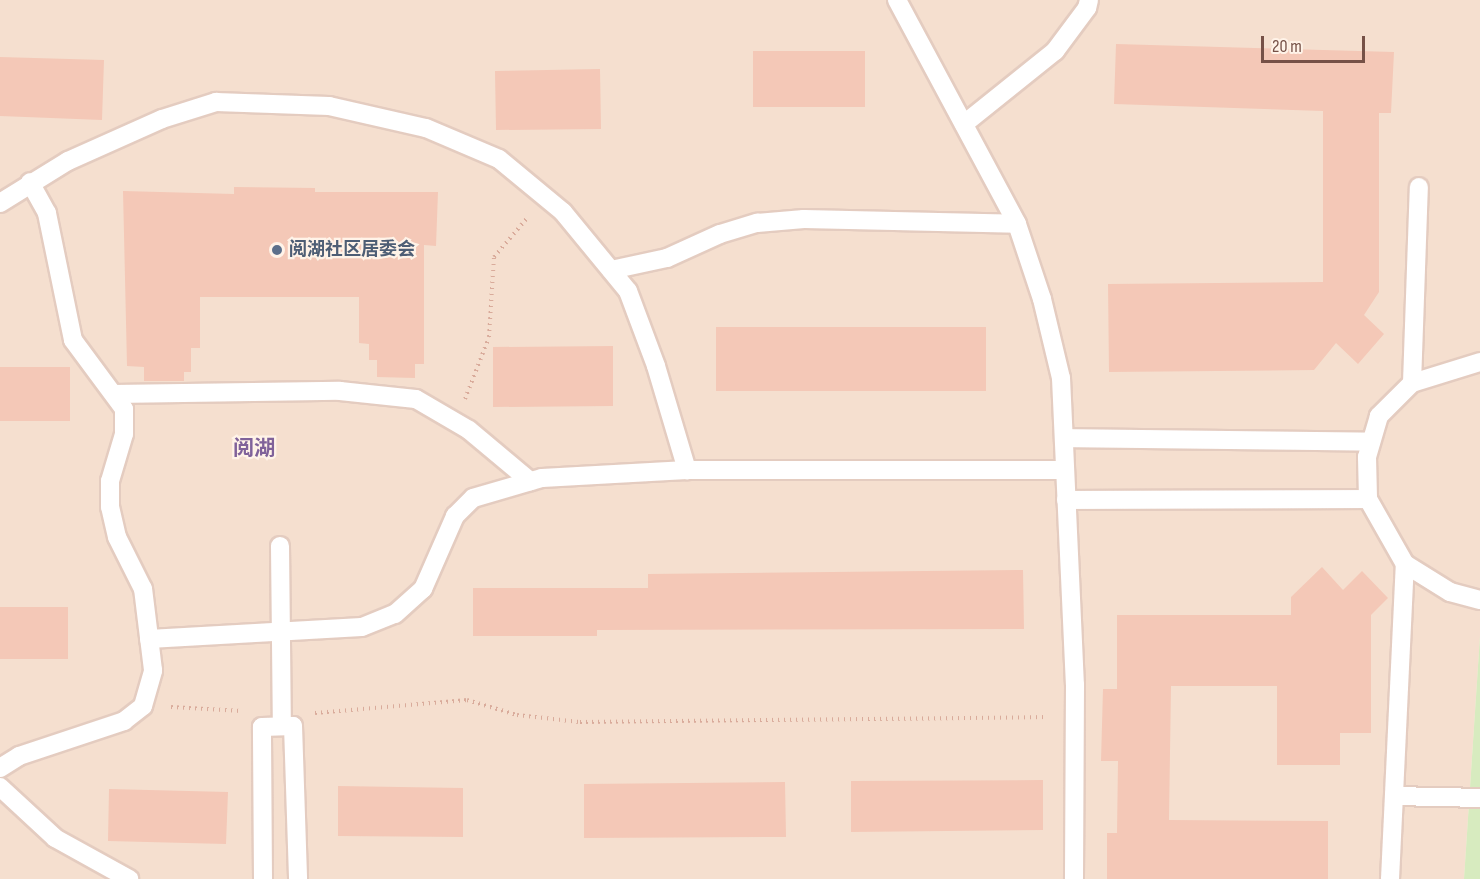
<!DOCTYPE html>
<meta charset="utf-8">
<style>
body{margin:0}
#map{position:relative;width:1480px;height:879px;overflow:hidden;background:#fdefe1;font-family:"Sofia Sans Condensed","Noto Sans SC",sans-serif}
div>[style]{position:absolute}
.residential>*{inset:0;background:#f5dfcf}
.green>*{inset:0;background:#d7ebbf}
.building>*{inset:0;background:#f4c8b7}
.path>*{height:4px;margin-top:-2px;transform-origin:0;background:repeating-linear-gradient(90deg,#d9ab9b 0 1.5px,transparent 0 6px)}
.roads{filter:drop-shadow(2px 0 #e4ccc0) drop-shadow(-2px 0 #e4ccc0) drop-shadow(0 2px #e4ccc0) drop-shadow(0 -2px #e4ccc0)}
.lane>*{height:18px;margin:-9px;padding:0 9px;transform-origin:9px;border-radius:9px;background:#fff}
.dots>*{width:16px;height:16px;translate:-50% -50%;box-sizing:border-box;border:3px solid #fff3e8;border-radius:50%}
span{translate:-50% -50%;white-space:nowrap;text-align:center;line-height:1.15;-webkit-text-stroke:4.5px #fff3e8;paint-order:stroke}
.service-label{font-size:18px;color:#4e5e75;font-weight:700}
.left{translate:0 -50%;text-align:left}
.quarter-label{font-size:21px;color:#80629a;font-weight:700}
.scale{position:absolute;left:1261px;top:36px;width:104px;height:27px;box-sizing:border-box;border:3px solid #765147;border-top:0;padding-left:8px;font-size:18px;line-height:21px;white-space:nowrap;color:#765147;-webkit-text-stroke:4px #fff3e8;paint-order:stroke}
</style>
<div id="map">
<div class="residential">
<i style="clip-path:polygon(0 0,1480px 0,1480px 636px,1464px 879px,0 879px)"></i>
</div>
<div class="green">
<i style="clip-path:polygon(1480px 636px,1480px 879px,1464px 879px)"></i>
</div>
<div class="building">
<i style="clip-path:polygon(1116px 44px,1394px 52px,1391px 113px,1379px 113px,1379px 292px,1364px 315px,1384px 334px,1358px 364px,1336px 343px,1314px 370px,1109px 372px,1108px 284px,1323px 282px,1323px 111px,1114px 104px)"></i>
<i style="clip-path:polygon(753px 51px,865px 51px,865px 107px,753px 107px)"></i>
<i style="clip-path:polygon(0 57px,104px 60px,102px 120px,0 116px)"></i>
<i style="clip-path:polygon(600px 69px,601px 129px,496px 130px,495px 71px)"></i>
<i style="clip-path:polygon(234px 187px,315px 188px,315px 192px,438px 192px,436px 246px,424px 245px,424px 364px,415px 364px,415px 378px,377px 377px,377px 360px,369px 360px,369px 344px,359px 343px,359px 297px,200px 297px,200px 348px,191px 348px,191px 372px,184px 372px,184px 381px,144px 381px,144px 367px,127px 366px,123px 191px,234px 194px)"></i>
<i style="clip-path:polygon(716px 327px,986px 327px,986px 391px,716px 391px)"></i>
<i style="clip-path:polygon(613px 346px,613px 406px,493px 407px,493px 347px)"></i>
<i style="clip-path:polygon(0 367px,70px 367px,70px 421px,0 421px)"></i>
<i style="clip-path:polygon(1322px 567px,1343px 590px,1362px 571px,1388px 598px,1371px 615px,1371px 733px,1340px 733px,1340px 765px,1277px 765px,1277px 686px,1171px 686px,1169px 820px,1328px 821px,1328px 879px,1107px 879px,1107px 833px,1117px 833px,1118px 761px,1101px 761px,1103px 689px,1117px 689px,1117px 615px,1291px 615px,1291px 597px)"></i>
<i style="clip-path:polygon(1023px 570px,1024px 629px,597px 630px,597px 636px,473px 636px,473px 588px,648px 588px,648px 574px)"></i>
<i style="clip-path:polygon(0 607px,68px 607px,68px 659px,0 659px)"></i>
<i style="clip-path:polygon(1043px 780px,1043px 830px,851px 832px,851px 781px)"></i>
<i style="clip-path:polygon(785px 782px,786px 837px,584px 838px,584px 784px)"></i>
<i style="clip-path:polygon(338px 786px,463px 788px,463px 837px,338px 836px)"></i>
<i style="clip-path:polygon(109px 789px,228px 792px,226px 844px,108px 841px)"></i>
</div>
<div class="path">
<i style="left:465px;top:399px;width:66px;rotate:-68.8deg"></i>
<i style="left:489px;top:337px;width:80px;rotate:-86.4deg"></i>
<i style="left:494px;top:257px;width:52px;rotate:-49.6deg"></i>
<i style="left:171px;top:707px;width:70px;rotate:3.3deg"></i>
<i style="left:315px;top:713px;width:153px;rotate:-4.9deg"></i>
<i style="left:467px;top:700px;width:52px;rotate:16.7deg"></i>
<i style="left:517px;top:715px;width:63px;rotate:6.3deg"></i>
<i style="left:580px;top:722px;width:468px;rotate:-0.6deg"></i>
</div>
<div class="roads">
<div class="lane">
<i style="left:897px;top:0;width:254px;rotate:61.8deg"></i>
<i style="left:1017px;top:224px;width:79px;rotate:71.6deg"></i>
<i style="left:1042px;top:299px;width:81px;rotate:76.5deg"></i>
<i style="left:1061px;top:378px;width:307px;rotate:87.4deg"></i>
<i style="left:1075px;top:685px;width:194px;rotate:90.3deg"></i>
<i style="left:964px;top:124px;width:117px;rotate:-38.7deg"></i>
<i style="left:1055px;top:51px;width:54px;rotate:-53.3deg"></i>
<i style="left:1087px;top:8px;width:8px;rotate:-76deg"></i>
<i style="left:0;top:203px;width:80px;rotate:-31.7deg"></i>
<i style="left:68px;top:161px;width:103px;rotate:-24.1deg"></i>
<i style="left:162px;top:119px;width:57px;rotate:-17.5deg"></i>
<i style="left:216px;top:102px;width:113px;rotate:2deg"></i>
<i style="left:329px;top:106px;width:99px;rotate:12.8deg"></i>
<i style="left:426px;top:128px;width:79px;rotate:23deg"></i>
<i style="left:499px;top:159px;width:83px;rotate:39.6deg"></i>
<i style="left:563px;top:212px;width:102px;rotate:50.6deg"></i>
<i style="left:628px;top:291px;width:80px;rotate:69.5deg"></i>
<i style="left:656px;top:366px;width:109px;rotate:73.4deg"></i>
<i style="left:687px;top:470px;width:378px"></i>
<i style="left:611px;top:270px;width:57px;rotate:-12.1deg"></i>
<i style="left:667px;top:258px;width:58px;rotate:-24.4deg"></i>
<i style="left:720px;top:234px;width:39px;rotate:-17deg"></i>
<i style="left:757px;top:223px;width:47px;rotate:-4.9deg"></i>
<i style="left:804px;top:219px;width:213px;rotate:1.3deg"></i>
<i style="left:1480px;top:362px;width:71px;rotate:162.8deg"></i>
<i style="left:1412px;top:383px;width:47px;rotate:135deg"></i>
<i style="left:1379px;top:416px;width:43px;rotate:106.3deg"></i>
<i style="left:1367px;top:457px;width:42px;rotate:88.6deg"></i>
<i style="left:1368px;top:499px;width:75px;rotate:60.4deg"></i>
<i style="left:1405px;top:564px;width:53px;rotate:31.9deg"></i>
<i style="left:1450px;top:592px;width:31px;rotate:15deg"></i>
<i style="left:1412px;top:383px;width:196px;rotate:-88deg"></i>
<i style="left:114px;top:394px;width:226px;rotate:-0.8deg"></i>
<i style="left:340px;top:391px;width:76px;rotate:6deg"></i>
<i style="left:416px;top:399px;width:61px;rotate:30.3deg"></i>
<i style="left:469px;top:430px;width:80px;rotate:39.9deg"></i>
<i style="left:1064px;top:438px;width:307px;rotate:0.7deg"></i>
<i style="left:1066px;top:500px;width:302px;rotate:-0.2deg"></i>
<i style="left:280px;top:546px;width:180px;rotate:89.4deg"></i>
<i style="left:149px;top:639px;width:213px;rotate:-3.2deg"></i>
<i style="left:362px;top:627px;width:35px;rotate:-22deg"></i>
<i style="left:395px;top:614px;width:38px;rotate:-42deg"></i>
<i style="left:423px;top:589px;width:80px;rotate:-66.3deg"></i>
<i style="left:455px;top:516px;width:25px;rotate:-45deg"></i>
<i style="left:473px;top:498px;width:72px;rotate:-16.2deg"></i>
<i style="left:542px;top:478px;width:145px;rotate:-3.2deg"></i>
<i style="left:0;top:768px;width:22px;rotate:-32deg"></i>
<i style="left:19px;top:756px;width:111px;rotate:-18.4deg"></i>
<i style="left:124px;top:721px;width:24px;rotate:-38deg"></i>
<i style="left:143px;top:706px;width:37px;rotate:-74deg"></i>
<i style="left:153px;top:670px;width:82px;rotate:-97deg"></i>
<i style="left:143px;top:589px;width:58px;rotate:-116.6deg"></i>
<i style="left:117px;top:537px;width:31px;rotate:-103deg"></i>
<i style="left:110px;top:507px;width:26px;rotate:-90deg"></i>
<i style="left:110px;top:481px;width:49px;rotate:-73.4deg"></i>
<i style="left:124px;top:434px;width:25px;rotate:-90deg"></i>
<i style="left:124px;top:409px;width:86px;rotate:-126.5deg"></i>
<i style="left:73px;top:340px;width:130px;rotate:-101.6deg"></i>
<i style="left:47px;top:213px;width:35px;rotate:-119deg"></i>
<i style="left:0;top:787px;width:75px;rotate:42.8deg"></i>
<i style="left:55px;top:838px;width:85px;rotate:29deg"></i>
<i style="left:1394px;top:796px;width:86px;rotate:1.3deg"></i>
<i style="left:263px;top:879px;width:152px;rotate:-90.4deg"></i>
<i style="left:262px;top:727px;width:31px;rotate:-2deg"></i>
<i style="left:293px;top:726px;width:153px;rotate:88.1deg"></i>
<i style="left:1390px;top:879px;width:315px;rotate:-87.3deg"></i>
</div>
</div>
<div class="dots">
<i style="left:277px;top:250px;background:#5c6f8a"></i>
</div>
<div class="service-label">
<span class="left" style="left:289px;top:250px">阅湖社区居委会</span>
</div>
<div class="quarter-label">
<span style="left:254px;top:449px">阅湖</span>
</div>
<div class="scale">20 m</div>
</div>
